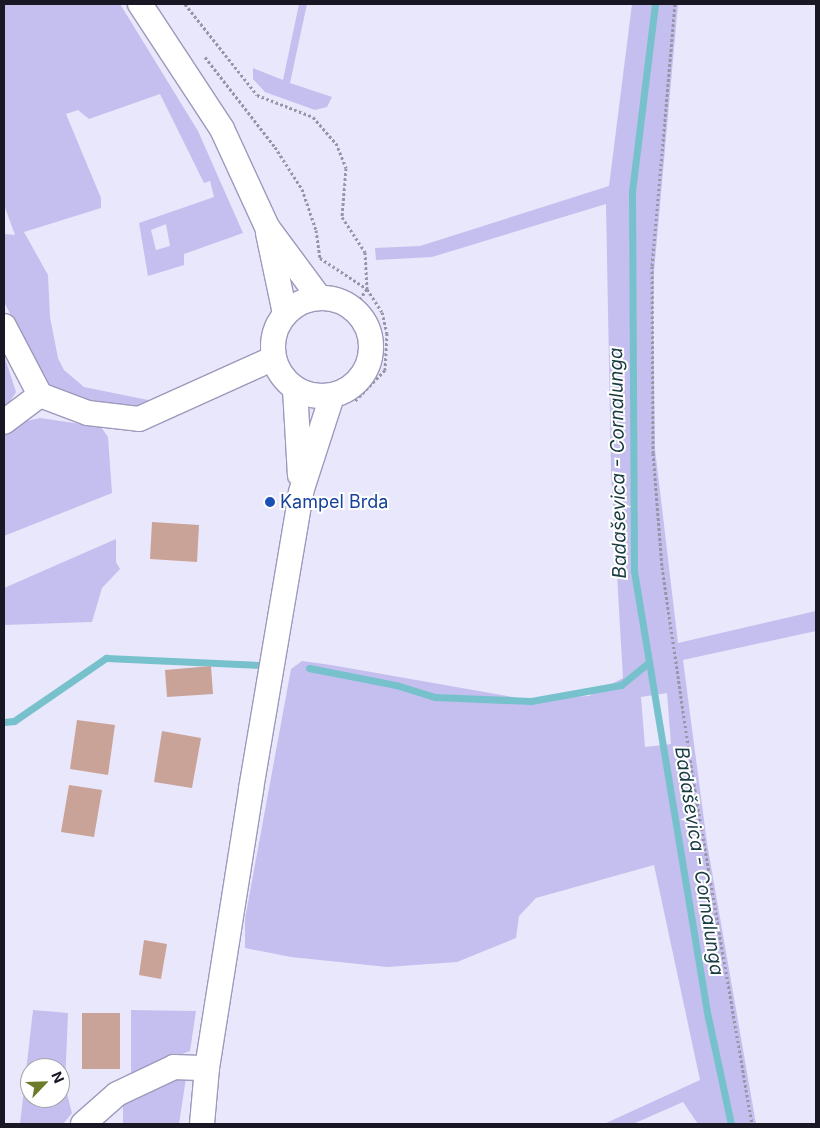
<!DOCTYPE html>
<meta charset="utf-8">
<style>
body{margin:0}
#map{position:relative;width:820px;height:1128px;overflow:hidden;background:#e9e7fc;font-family:Inter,sans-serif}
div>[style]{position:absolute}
.green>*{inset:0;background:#c4bfee}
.stream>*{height:7px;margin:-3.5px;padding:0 3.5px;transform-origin:3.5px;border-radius:3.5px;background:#77c1cc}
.building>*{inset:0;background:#caa398}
.path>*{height:3px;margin-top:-1.5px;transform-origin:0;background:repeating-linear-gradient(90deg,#9795a6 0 2.5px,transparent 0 5px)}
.roads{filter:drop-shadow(1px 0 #9d99bb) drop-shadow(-1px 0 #9d99bb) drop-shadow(0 1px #9d99bb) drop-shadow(0 -1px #9d99bb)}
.minor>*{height:24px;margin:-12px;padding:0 12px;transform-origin:12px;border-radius:12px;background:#fff}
.minor>.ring{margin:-12px;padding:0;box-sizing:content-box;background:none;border:24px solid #fff;border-radius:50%}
.dots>*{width:14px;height:14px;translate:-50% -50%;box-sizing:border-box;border:2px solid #fff;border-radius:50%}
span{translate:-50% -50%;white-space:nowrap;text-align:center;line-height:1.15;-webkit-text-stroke:4px #fff;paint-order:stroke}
.transit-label{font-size:18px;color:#164399}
.left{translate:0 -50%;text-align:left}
.water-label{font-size:19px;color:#173b40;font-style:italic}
.frame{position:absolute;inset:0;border:5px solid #191723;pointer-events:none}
.north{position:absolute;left:20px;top:1058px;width:50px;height:50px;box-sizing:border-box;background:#fff;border:1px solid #a3a2a7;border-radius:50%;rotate:66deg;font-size:14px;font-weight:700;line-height:20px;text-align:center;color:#191723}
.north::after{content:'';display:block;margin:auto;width:18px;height:22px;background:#6c7b29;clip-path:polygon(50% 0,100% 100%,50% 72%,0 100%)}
</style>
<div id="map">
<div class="green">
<i style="clip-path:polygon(evenodd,4px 4px,120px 4px,198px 131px,243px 233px,184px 254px,184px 265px,148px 276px,139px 223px,214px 197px,210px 181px,204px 183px,160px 94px,89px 119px,78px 110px,66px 114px,101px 198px,101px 208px,24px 232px,48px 275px,50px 317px,58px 358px,64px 370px,84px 387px,153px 401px,143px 406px,120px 410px,50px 390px,4px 302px,4px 224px,5px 234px,15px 235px,4px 205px,4px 4px,166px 224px,170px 246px,156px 250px,151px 230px,166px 224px)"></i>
<i style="clip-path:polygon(299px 4px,307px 4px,290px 83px,332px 97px,327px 107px,315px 110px,265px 92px,253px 79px,253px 68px,283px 80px)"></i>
<i style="clip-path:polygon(evenodd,632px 4px,678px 4px,654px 272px,653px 318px,655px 449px,678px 643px,816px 611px,816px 631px,683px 660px,707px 843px,756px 1124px,698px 1124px,683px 1102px,633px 1124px,604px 1124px,700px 1080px,654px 865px,536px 898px,519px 916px,516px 938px,457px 962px,387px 967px,291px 957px,245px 948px,245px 919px,291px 669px,302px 661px,331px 665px,524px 699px,589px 696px,623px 678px,611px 471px,606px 204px,432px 257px,376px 260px,375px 248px,420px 246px,609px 186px,632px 4px,667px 693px,671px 744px,645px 747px,641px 697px,667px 693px)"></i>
<i style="clip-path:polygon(4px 355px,16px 392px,4px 411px)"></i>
<i style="clip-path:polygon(40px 418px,101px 427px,108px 437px,112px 493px,4px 536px,4px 433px,18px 423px)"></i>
<i style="clip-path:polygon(116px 539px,116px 562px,120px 569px,102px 588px,92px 622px,4px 625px,4px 588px)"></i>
<i style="clip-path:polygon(evenodd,33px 1010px,68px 1013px,65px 1086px,72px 1113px,63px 1124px,20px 1124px,33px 1010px,30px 1068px,60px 1068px,60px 1098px,30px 1098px,30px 1068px)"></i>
<i style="clip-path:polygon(131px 1010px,196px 1011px,190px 1051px,131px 1074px)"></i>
<i style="clip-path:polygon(174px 1076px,186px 1078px,179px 1124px,123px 1124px,123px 1099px)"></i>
</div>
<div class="stream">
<i style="left:655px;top:4px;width:189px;rotate:97deg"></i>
<i style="left:632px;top:192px;width:379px;rotate:89.7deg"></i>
<i style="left:634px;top:571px;width:452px;rotate:80.6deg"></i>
<i style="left:708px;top:1017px;width:109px;rotate:77.9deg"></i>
<i style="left:309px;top:668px;width:89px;rotate:11.1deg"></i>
<i style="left:396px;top:685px;width:41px;rotate:17.1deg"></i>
<i style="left:435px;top:697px;width:96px;rotate:2.4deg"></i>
<i style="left:531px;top:701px;width:91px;rotate:-10.1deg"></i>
<i style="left:621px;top:685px;width:36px;rotate:-39deg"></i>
<i style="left:4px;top:722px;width:10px;rotate:-6deg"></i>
<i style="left:14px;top:721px;width:112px;rotate:-34.4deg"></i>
<i style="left:106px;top:658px;width:157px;rotate:2.6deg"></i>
</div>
<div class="building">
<i style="clip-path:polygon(152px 522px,199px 525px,197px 562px,150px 559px)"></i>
<i style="clip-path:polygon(211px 666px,213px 694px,167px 697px,165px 670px)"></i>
<i style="clip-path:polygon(77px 720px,115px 725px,108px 775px,70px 769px)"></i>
<i style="clip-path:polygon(162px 731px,201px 738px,192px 788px,154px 782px)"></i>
<i style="clip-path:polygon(69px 785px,102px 790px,94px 837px,61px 832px)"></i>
<i style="clip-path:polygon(144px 940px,167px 944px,161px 979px,139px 975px)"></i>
<i style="clip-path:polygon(82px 1013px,120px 1013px,120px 1069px,82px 1069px)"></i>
</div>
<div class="path">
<i style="left:185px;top:4px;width:116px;rotate:51.6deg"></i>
<i style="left:257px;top:95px;width:60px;rotate:21.4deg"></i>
<i style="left:313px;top:117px;width:35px;rotate:49deg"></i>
<i style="left:336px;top:143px;width:27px;rotate:68deg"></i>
<i style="left:346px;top:168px;width:49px;rotate:94.7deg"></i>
<i style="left:342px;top:217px;width:42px;rotate:56.7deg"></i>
<i style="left:365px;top:252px;width:37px;rotate:87deg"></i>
<i style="left:367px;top:289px;width:24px;rotate:126deg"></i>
<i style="left:675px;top:4px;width:263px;rotate:95deg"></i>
<i style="left:652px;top:266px;width:187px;rotate:89.7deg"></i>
<i style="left:653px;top:453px;width:114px;rotate:85.5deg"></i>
<i style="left:662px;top:567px;width:214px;rotate:81.7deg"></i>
<i style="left:693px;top:779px;width:350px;rotate:80.3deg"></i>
<i style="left:205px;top:57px;width:114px;rotate:52.1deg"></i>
<i style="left:275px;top:147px;width:50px;rotate:57.3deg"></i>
<i style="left:302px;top:189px;width:43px;rotate:71.1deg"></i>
<i style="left:316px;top:230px;width:28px;rotate:82deg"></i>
<i style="left:320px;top:258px;width:56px;rotate:33.4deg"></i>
<i style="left:367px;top:289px;width:27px;rotate:57deg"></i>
<i style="left:382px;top:312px;width:22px;rotate:77deg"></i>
<i style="left:387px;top:333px;width:37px;rotate:93deg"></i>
<i style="left:385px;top:370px;width:45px;rotate:134.1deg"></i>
</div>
<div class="roads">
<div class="minor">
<i style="left:140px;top:4px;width:149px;rotate:56.7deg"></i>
<i style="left:222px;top:129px;width:108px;rotate:65.3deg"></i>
<i style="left:267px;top:227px;width:87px;rotate:53.4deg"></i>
<i style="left:268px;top:233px;width:83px;rotate:78.1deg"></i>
<i class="ring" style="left:273px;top:298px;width:74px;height:74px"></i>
<i style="left:4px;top:326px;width:78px;rotate:62.4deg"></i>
<i style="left:40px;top:395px;width:51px;rotate:20.6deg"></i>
<i style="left:88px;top:413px;width:51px;rotate:6.7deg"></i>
<i style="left:139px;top:419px;width:148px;rotate:-24.3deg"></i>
<i style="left:295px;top:389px;width:86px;rotate:86.7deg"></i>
<i style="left:4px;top:422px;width:45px;rotate:-36.9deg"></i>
<i style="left:83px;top:1124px;width:45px;rotate:-41.4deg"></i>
<i style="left:117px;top:1094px;width:63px;rotate:-25.3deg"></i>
<i style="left:174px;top:1067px;width:33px;rotate:2deg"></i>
<i style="left:202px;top:1124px;width:56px;rotate:-84.9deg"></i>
<i style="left:207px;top:1068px;width:282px;rotate:-81deg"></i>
<i style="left:251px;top:789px;width:301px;rotate:-80.4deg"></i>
<i style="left:301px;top:492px;width:101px;rotate:-72.1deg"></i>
</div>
</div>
<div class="dots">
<i style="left:270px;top:502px;background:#1a4fb4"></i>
</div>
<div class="transit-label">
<span class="left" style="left:280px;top:502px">Kampel Brda</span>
</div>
<div class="water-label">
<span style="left:618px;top:463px;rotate:-91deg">Badaševica - Cornalunga</span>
<span style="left:699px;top:861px;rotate:81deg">Badaševica - Cornalunga</span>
</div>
<div class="frame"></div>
<div class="north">N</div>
</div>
